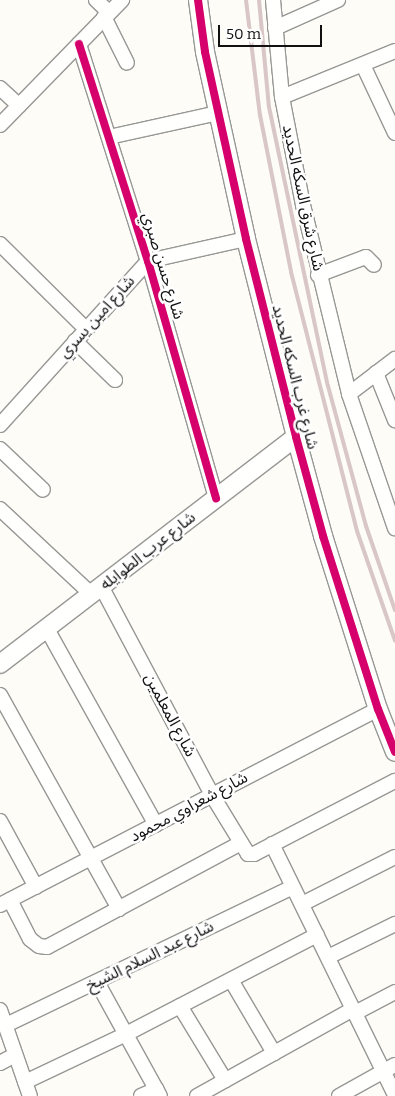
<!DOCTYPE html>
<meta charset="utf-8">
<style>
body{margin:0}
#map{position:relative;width:395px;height:1096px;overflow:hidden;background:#fdfcf7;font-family:Bitter,"Noto Sans Arabic",serif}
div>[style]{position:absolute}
.roads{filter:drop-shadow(1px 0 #979795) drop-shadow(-1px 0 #979795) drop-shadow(0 1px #979795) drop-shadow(0 -1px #979795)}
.minor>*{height:14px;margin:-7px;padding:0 7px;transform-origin:7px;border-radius:7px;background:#fffffe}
.tertiary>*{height:18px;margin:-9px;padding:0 9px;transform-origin:9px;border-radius:9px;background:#fffffe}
.rail>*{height:4px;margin:-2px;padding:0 2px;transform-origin:2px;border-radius:2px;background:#d9c6c7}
.cycleway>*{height:8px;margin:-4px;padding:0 4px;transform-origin:4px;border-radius:4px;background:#d6006c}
span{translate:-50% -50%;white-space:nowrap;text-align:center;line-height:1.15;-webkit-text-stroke:5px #fff;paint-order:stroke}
.street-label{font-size:16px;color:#111}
.scale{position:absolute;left:218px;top:25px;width:104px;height:22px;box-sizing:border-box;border:2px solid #111;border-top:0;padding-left:6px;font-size:15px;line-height:18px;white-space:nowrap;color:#111;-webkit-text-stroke:4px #fff;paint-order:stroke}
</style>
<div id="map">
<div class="roads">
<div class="minor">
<i style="left:96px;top:0;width:18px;rotate:43deg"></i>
<i style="left:273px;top:0;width:97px;rotate:84.7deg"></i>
<i style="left:282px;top:97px;width:110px;rotate:79deg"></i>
<i style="left:303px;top:205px;width:195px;rotate:76.3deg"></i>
<i style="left:349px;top:394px;width:142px;rotate:71.1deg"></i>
<i style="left:104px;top:17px;width:51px;rotate:63.4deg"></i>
<i style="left:275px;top:28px;width:69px;rotate:-24deg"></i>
<i style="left:79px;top:44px;width:228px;rotate:72.4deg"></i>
<i style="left:148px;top:261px;width:247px;rotate:74deg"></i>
<i style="left:363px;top:65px;width:75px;rotate:64.8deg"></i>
<i style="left:0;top:88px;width:26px;rotate:43deg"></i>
<i style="left:282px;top:97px;width:122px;rotate:-22.2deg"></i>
<i style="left:0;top:125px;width:175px;rotate:-45.7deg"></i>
<i style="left:109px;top:137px;width:112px;rotate:-12.4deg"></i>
<i style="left:0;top:244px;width:121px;rotate:44.7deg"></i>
<i style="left:318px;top:275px;width:51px;rotate:-20.6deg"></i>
<i style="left:366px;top:257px;width:11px;rotate:45deg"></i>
<i style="left:75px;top:341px;width:56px;rotate:44.3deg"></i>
<i style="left:376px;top:373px;width:51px;rotate:68deg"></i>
<i style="left:349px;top:394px;width:58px;rotate:-37.3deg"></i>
<i style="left:0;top:425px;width:221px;rotate:-47.9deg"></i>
<i style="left:148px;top:261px;width:100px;rotate:-12.7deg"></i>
<i style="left:0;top:449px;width:59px;rotate:43.6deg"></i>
<i style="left:0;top:509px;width:125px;rotate:43deg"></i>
<i style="left:101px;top:586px;width:237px;rotate:62deg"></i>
<i style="left:212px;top:795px;width:69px;rotate:58.6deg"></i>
<i style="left:248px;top:854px;width:6px"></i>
<i style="left:254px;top:854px;width:159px;rotate:-27.4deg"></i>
<i style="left:47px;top:629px;width:224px;rotate:60.9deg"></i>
<i style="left:0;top:695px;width:245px;rotate:60.9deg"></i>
<i style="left:0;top:821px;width:75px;rotate:61.4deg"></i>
<i style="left:272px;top:844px;width:280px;rotate:63.9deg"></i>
<i style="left:10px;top:900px;width:44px;rotate:62.9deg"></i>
<i style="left:30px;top:939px;width:11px;rotate:38deg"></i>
<i style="left:39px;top:946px;width:8px;rotate:7deg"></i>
<i style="left:47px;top:947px;width:220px;rotate:-28.2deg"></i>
<i style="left:302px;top:904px;width:104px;rotate:-26.8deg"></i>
<i style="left:0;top:905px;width:426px;rotate:-27.4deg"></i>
<i style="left:328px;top:957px;width:75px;rotate:-26.2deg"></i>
<i style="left:231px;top:980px;width:85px;rotate:59.5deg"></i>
<i style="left:97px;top:982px;width:130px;rotate:61.1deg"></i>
<i style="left:180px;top:1006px;width:87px;rotate:58.7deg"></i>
<i style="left:0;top:1010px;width:91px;rotate:70.8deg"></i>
<i style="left:355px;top:1013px;width:45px;rotate:-27.7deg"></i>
<i style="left:6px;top:1025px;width:318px;rotate:-25.7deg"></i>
<i style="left:0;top:1063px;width:17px;rotate:-28deg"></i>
<i style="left:25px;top:1082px;width:112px;rotate:-25.4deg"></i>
<i style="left:126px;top:1034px;width:215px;rotate:-27.4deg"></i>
<i style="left:141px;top:1096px;width:17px;rotate:-24deg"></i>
<i style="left:197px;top:1096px;width:179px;rotate:-29.1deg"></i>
<i style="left:339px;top:1096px;width:64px;rotate:-29deg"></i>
</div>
<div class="tertiary">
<i style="left:198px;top:0;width:52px;rotate:82.3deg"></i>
<i style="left:205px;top:52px;width:191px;rotate:77.6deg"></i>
<i style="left:246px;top:239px;width:204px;rotate:75.8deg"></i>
<i style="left:296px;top:437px;width:103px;rotate:74.7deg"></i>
<i style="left:323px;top:536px;width:182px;rotate:72.4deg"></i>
<i style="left:378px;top:709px;width:46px;rotate:68.4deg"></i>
<i style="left:0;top:664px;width:373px;rotate:-37.5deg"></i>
</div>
</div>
<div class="rail">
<i style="left:246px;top:0;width:116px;rotate:83.1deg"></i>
<i style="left:260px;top:115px;width:160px;rotate:78.8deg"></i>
<i style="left:291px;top:272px;width:267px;rotate:75.7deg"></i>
<i style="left:357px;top:531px;width:116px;rotate:70.9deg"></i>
<i style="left:259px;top:0;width:107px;rotate:84.7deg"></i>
<i style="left:269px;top:107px;width:285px;rotate:78.1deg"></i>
<i style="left:328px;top:386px;width:145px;rotate:74.8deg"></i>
<i style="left:366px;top:526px;width:89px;rotate:71deg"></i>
</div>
<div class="cycleway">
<i style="left:198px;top:0;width:52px;rotate:82.3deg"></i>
<i style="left:205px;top:52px;width:191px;rotate:77.6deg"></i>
<i style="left:246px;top:239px;width:204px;rotate:75.8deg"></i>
<i style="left:296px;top:437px;width:103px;rotate:74.7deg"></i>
<i style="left:323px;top:536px;width:182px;rotate:72.4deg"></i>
<i style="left:378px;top:709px;width:46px;rotate:68.4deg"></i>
<i style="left:79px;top:44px;width:228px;rotate:72.4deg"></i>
<i style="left:148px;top:261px;width:247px;rotate:74deg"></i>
</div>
<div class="street-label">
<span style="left:303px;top:198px;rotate:78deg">شارع شرق السكه الحديد</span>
<span style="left:163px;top:266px;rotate:73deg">شارع حسن صبري</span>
<span style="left:97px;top:317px;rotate:-48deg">شارع امين يسري</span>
<span style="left:295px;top:377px;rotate:76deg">شارع غرب السكه الحديد</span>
<span style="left:148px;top:551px;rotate:-38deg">شارع عرب الطوايله</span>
<span style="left:170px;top:715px;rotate:62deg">شارع المعلمين</span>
<span style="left:189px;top:807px;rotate:-28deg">شارع شعراوي محمود</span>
<span style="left:150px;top:956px;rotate:-26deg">شارع عبد السلام الشيخ</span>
</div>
<div class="scale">50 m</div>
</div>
